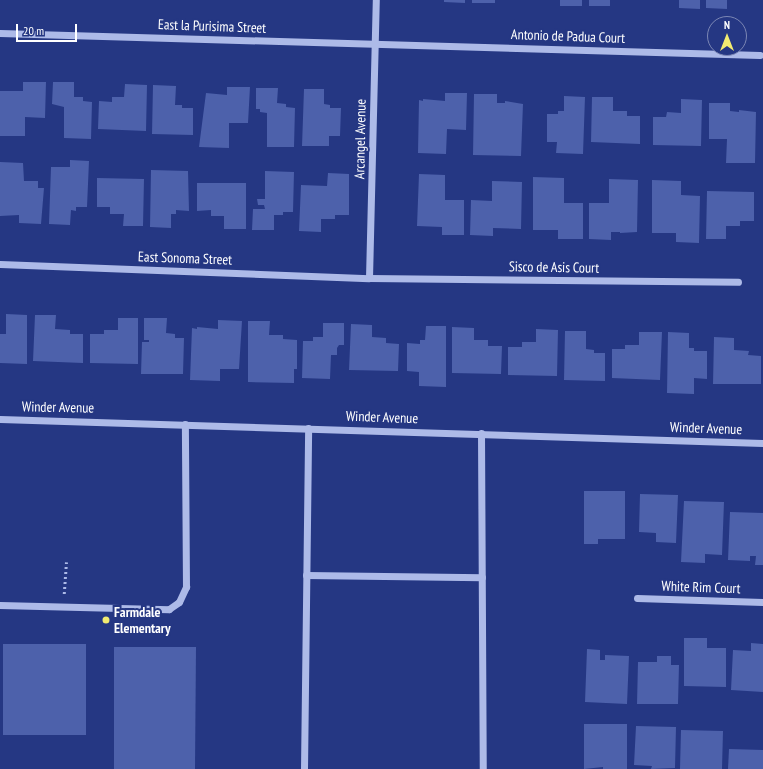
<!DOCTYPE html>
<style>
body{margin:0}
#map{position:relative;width:763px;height:769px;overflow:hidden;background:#253783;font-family:"PT Sans Narrow",sans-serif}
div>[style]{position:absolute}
.building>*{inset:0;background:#4d61ab}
.path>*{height:2.5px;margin-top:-1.25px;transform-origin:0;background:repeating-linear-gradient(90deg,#adbae8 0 2px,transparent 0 5px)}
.minor>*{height:7px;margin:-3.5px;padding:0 3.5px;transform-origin:3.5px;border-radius:3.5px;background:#adbae8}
.dots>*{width:11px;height:11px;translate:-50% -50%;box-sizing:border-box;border:2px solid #253783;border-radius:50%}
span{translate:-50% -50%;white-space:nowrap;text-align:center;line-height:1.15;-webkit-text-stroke:4px #253783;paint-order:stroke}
.street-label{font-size:14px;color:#fff}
.poi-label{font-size:14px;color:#fff;font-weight:700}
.left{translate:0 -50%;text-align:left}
.north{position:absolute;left:707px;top:16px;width:40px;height:40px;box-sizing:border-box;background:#253783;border:1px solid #7c87b5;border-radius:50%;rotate:0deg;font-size:11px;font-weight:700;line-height:16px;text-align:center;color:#fff}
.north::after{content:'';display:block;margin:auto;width:14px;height:18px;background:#f2eb71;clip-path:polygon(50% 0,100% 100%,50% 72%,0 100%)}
.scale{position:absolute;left:16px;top:24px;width:61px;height:18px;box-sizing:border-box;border:2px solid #fff;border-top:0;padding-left:5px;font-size:12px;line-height:14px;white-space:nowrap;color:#fff;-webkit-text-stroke:3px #253783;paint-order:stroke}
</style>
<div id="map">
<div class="building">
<i style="clip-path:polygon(444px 0,465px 0,465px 3px,444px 2px)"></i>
<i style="clip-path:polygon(472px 0,495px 0,495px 3px,472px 3px)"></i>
<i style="clip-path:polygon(560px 0,582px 0,582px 6px,560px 6px)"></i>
<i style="clip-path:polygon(589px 0,610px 0,610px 6px,589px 6px)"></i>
<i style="clip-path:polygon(679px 0,700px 0,700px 9px,679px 8px)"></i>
<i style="clip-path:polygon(706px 0,727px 0,727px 9px,706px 8px)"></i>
<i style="clip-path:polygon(23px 82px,46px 82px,45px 118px,25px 117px,25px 136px,0 136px,0 91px,23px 91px)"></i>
<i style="clip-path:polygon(53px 82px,74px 82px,74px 97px,83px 97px,83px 101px,92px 102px,91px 139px,64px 138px,64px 107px,52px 104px)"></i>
<i style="clip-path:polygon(125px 84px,147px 85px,146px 131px,98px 129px,99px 101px,112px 102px,112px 97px,124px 97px)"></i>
<i style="clip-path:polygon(153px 85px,176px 86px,175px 105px,182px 105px,182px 108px,193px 108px,193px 135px,152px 134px)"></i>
<i style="clip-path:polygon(227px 87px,250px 87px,248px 123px,229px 123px,229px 148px,199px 147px,206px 93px,227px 95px)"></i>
<i style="clip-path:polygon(256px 88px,278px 88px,277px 103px,286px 104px,286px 107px,295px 108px,294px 147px,267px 147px,267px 113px,260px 112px,260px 109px,256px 109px)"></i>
<i style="clip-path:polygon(304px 89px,324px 89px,324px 104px,330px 105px,330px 108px,341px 108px,340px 136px,329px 136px,329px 146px,302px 146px)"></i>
<i style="clip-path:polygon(445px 93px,467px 93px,466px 130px,447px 129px,446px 154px,418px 153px,419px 100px,423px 101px,423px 99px,445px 101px)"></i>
<i style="clip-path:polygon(474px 94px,497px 94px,497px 103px,505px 103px,505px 101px,523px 104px,521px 156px,473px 155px)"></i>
<i style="clip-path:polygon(564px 96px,585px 97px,583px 154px,556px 153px,557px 142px,547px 142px,547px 114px,558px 114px,558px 111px,564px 111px)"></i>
<i style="clip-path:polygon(592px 97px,613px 97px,613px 111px,627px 111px,627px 116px,640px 116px,640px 144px,591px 142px)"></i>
<i style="clip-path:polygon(681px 99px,702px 100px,701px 146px,653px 145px,653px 117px,666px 117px,667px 112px,681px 113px)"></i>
<i style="clip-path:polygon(709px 103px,730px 103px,730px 111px,739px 112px,739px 110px,756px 112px,755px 163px,726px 163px,727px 139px,709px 139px)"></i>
<i style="clip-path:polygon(70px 160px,89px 161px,87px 207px,76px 207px,76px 211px,71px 210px,70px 225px,49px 224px,51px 167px,70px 167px)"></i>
<i style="clip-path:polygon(0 162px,23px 163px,24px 181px,38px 181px,38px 188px,44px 188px,41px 224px,19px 223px,19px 215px,0 216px)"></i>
<i style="clip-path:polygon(151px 170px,188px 171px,189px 211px,176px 210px,176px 214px,171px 214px,171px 228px,150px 227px)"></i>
<i style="clip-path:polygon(265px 171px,294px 172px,293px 212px,283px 212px,283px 215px,274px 215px,274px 230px,252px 230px,253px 209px,265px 209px,264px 205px,258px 205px,257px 199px,265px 199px)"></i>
<i style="clip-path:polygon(328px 173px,349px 174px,349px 215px,335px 215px,335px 219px,321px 219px,321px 232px,299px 231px,301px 185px,327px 186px)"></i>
<i style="clip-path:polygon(419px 174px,445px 175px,445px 200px,464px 200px,464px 235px,442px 235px,442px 227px,417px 226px)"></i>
<i style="clip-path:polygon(533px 177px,564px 178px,564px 203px,583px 203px,583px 239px,558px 239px,558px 230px,533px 230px)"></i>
<i style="clip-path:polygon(97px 178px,144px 179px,143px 226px,123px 226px,124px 214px,110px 214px,110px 207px,97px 207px)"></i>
<i style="clip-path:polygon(609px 179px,638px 180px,637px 232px,620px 233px,620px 232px,611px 232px,611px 240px,589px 239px,589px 203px,609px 203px)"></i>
<i style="clip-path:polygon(652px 180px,681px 181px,681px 195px,700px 196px,699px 243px,676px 242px,676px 233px,652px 233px)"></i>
<i style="clip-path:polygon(492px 181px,522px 182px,521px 229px,493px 228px,493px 236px,470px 235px,471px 200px,492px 201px)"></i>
<i style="clip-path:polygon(197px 183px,246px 183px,246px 229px,224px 229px,224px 216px,211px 216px,211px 210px,197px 211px)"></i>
<i style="clip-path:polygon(707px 191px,754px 192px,754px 221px,740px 221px,740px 226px,726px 226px,726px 239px,706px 239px)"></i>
<i style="clip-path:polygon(6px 314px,27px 315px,27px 364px,0 363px,0 334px,6px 334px)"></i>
<i style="clip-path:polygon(35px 315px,56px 315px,55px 329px,70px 330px,70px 334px,83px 334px,83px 363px,33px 361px)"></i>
<i style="clip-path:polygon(118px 318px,138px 318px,138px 364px,90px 363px,90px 334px,104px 334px,104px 330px,118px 330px)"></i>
<i style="clip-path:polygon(144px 318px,167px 318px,166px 333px,175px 334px,175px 338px,184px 338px,183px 374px,141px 374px,142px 342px,149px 342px,149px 340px,144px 340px)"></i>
<i style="clip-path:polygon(218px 320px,242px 321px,239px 369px,220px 369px,220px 381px,190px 380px,192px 328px,197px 329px,197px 327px,218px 329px)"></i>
<i style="clip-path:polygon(248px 321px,270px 321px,269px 335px,283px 335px,283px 339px,297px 340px,297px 369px,294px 369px,294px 383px,248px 382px)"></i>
<i style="clip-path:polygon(323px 323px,344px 323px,344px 345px,339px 345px,337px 348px,337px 355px,331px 355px,330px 379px,302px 378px,303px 341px,313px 341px,313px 337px,323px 337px)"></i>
<i style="clip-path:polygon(351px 324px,372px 325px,372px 337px,386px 338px,386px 343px,399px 344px,398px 371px,349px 370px)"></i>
<i style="clip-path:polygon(426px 326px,446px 326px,446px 387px,419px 386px,419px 372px,407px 371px,407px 343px,420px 344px,420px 340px,425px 340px)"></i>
<i style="clip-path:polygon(452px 327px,474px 328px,474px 340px,488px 340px,488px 346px,502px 346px,501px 374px,452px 373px)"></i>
<i style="clip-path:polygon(536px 329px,558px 330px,557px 376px,508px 375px,508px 347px,522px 347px,522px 342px,536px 342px)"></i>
<i style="clip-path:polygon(565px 331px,586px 331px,586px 349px,594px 350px,594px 353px,605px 353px,605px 381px,564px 380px)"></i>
<i style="clip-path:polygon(639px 332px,662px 332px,660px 380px,612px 378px,612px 349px,625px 349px,625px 345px,639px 345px)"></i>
<i style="clip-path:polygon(668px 332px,689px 333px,689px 348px,694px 348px,694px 351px,707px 351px,707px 379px,694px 378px,694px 394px,667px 393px)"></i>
<i style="clip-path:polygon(714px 337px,734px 338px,734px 350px,749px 351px,748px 355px,761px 356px,761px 384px,713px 384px)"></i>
<i style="clip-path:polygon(584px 491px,625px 491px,625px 539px,598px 539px,598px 544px,584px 544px)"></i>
<i style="clip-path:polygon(640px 494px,678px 495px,676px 543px,656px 542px,656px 533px,639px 532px)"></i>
<i style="clip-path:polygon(684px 501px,724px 502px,722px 555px,705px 554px,705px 563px,681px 562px)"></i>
<i style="clip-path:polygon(730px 512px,763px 513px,763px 565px,755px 565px,756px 556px,750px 556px,750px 561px,728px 560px)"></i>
<i style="clip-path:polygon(684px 638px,707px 638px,707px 648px,726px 648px,726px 687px,684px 686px)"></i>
<i style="clip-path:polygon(751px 643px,763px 644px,763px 692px,731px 690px,733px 650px,751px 651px)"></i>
<i style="clip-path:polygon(3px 644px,86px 644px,86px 735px,3px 735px)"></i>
<i style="clip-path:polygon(114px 647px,196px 647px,195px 769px,114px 769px)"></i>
<i style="clip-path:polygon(587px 649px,600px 650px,600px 660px,605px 660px,605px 655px,629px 656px,627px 704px,585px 702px)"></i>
<i style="clip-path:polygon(657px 656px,671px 656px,671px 665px,679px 665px,678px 704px,637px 704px,638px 662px,657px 662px)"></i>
<i style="clip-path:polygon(584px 724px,627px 724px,627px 769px,603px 769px,603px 767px,584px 769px)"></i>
<i style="clip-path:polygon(636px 726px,676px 727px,675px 768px,651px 769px,652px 766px,634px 765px)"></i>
<i style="clip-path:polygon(681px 730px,723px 731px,722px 769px,680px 769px)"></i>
<i style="clip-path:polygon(729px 749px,763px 750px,763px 769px,728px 769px)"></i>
</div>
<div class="path">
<i style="left:64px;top:594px;width:32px;rotate:-86deg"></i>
</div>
<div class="minor">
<i style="left:0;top:33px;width:760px;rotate:1.66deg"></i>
<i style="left:0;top:264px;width:369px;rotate:2.2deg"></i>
<i style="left:369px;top:278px;width:369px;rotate:0.6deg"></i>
<i style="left:369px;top:278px;width:278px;rotate:-88.6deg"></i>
<i style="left:0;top:419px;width:763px;rotate:1.8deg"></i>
<i style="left:481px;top:433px;width:336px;rotate:89.7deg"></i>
<i style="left:306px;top:575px;width:176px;rotate:0.7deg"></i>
<i style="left:637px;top:598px;width:126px;rotate:1.8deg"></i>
<i style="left:0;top:605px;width:169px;rotate:1.4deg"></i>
<i style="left:169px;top:609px;width:12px;rotate:-35deg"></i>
<i style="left:179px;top:602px;width:17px;rotate:-65deg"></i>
<i style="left:186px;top:587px;width:163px;rotate:-90.4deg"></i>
<i style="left:304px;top:769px;width:341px;rotate:-89.3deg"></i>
</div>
<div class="dots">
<i style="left:106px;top:620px;background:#f2eb71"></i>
</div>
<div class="street-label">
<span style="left:212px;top:26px;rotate:2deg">East la Purisima Street</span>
<span style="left:568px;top:36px;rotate:2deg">Antonio de Padua Court</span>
<span style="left:360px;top:139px;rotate:-89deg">Arcangel Avenue</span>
<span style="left:185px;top:258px;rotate:2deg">East Sonoma Street</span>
<span style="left:554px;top:267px;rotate:1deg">Sisco de Asis Court</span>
<span style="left:58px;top:407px;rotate:1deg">Winder Avenue</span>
<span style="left:382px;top:417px;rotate:2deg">Winder Avenue</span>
<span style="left:706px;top:428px;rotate:2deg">Winder Avenue</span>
<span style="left:701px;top:587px;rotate:2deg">White Rim Court</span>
</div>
<div class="poi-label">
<span class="left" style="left:114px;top:620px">Farmdale<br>Elementary</span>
</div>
<div class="north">N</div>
<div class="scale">20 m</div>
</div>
